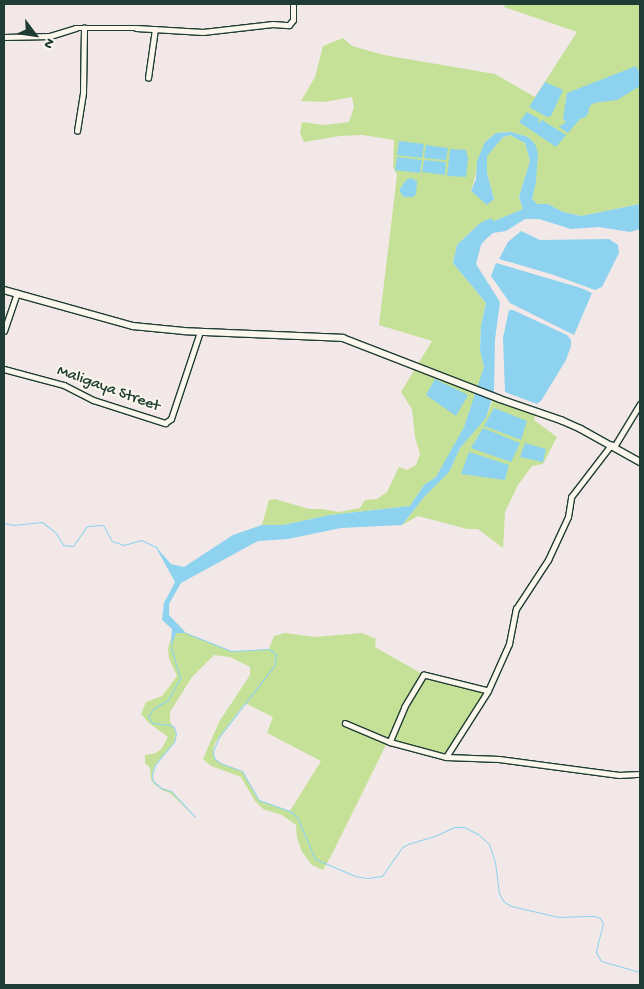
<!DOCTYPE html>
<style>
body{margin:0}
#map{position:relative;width:644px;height:989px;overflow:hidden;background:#f3e8e8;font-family:"Gochi Hand",sans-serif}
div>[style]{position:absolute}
.green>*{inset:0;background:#c5e198}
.water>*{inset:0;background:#8dd3ef}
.stream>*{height:1px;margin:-0.5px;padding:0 0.5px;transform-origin:0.5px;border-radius:0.5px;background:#8dd3ef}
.roads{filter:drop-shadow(1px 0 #1f3d34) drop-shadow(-1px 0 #1f3d34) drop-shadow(0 1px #1f3d34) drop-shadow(0 -1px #1f3d34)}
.street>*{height:4.5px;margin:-2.25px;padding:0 2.25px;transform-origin:2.25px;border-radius:2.25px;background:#fbf7ec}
.secondary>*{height:5.5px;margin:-2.75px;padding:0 2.75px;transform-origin:2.75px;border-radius:2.75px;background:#fbf7ec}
span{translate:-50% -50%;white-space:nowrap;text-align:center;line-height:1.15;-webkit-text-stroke:4px #fbf7ec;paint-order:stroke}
.street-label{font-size:16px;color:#1f3d34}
.frame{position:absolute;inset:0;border:5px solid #1f3d34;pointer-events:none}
.north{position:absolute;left:10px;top:10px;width:50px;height:50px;-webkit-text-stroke:4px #fbf7ec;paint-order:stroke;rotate:121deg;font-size:14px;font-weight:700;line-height:20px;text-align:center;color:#1f3d34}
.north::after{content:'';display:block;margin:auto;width:18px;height:22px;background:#1f3d34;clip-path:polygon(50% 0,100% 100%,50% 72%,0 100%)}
</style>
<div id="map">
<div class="green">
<i style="clip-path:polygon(505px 4px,640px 4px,640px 204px,581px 216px,563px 212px,548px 204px,537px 204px,532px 199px,536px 182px,535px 144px,528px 137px,511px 132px,496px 133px,485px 142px,471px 191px,487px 204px,494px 199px,487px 173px,487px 156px,497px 143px,503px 137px,510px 135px,525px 143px,530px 161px,519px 197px,523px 209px,494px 221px,480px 223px,457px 245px,453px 263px,486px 303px,481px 326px,480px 350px,484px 367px,479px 386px,464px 427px,450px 454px,436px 477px,424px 485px,410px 506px,330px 515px,283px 525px,262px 525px,269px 500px,275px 499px,309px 509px,321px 509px,339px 512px,360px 508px,365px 500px,377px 499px,387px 492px,399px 467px,407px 470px,416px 465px,420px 454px,415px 437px,412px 409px,401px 392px,432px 341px,379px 325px,397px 175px,393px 167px,394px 140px,362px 135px,340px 136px,304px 142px,300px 133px,302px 122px,325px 125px,349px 122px,354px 107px,352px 97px,324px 102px,301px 101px,315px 77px,323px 46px,343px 38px,352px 46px,384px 55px,495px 74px,535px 97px,577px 32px,504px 7px)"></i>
<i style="clip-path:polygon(494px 397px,536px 412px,534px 420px,557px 437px,543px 464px,532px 466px,518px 485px,505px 512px,503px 548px,478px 529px,467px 529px,418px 516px,402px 525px,425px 496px,449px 472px,460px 448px,486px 417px)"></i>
<i style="clip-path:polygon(evenodd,176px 633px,186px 633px,231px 651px,252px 651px,269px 649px,274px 636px,285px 633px,315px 637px,362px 633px,376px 639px,375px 647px,424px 675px,488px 691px,446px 757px,390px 742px,386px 745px,332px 854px,323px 870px,312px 865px,302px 852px,297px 838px,296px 825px,282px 815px,263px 809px,255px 801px,241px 777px,211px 766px,203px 759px,219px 722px,250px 675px,250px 667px,230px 657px,214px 655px,192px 677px,170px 712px,170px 721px,176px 734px,174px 742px,155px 765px,152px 774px,153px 781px,161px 788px,171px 791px,195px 817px,170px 793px,164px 791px,154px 784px,151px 779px,150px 768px,145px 763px,145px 755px,156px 753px,162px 748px,168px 737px,150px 724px,141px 714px,146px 702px,162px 696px,177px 676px,169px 658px,168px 649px,172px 634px,171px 646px,176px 633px,245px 703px,273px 717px,267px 733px,321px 761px,290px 811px,259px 800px,242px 771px,220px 763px,214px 758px,213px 751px,215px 743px,245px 703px)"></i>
</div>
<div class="water">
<i style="clip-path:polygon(636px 66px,640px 74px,640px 86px,617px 100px,594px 103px,590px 106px,587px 116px,580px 119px,568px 133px,559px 127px,566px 122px,563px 119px,567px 93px)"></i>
<i style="clip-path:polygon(545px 82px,563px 90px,551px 116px,547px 117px,529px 107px)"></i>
<i style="clip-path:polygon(527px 112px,539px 119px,538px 124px,542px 120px,566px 135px,556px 147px,519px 122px)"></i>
<i style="clip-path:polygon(511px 132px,528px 137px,535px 144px,538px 153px,536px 182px,532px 199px,537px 204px,548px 204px,563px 212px,581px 216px,640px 204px,640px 229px,630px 232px,599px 227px,571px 229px,539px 219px,525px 219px,506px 231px,493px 233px,485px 240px,481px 245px,476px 264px,500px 302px,495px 340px,494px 392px,486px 418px,460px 448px,449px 472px,425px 496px,402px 525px,341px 528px,288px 539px,258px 541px,181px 583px,169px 604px,169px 615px,186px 633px,176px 633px,171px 648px,172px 629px,162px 620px,164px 603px,175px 582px,156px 547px,171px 564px,184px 567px,233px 535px,262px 525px,283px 525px,330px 515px,410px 506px,424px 485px,436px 477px,464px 427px,484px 367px,480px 350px,481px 326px,486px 303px,453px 263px,457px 245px,480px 223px,491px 218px,494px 221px,523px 209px,519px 197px,530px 161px,525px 143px,510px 135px,503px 137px,487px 156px,487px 173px,494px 199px,487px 205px,471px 191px,476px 179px,477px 161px,485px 142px,496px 133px)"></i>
<i style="clip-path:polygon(399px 141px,424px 144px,422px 158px,397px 155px)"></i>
<i style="clip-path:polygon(426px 145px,448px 148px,446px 160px,424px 158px)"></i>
<i style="clip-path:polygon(450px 149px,466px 150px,468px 159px,466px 177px,447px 176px)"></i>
<i style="clip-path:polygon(397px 157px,422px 160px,420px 173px,395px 170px)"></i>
<i style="clip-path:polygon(424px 160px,446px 162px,445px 175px,422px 172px)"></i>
<i style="clip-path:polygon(411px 178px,417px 181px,416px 194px,413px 197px,404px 197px,400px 192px,400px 189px,406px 180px)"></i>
<i style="clip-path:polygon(521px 231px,540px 240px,609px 239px,618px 245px,619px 253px,602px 287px,595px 290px,554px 275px,499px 259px,508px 242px)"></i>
<i style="clip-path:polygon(496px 263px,581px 288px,592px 293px,574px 335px,510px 303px,491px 276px)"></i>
<i style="clip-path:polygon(509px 310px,513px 310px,567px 335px,571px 340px,571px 346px,566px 360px,541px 401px,537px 404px,505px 392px,503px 338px)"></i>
<i style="clip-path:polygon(435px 379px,468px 395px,456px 416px,426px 395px)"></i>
<i style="clip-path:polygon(494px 408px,527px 421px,521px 440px,484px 426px)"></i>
<i style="clip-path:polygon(483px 428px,520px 443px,511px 462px,471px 448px)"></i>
<i style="clip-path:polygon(525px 443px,546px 449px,543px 462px,520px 457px)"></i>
<i style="clip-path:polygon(469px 452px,509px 465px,505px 480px,461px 474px)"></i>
</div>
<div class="stream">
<i style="left:4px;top:523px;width:9px;rotate:13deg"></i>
<i style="left:13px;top:525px;width:29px;rotate:-6deg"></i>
<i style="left:42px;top:522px;width:18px;rotate:38deg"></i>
<i style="left:56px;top:533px;width:14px;rotate:60deg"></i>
<i style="left:63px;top:545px;width:10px;rotate:6deg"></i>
<i style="left:73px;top:546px;width:24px;rotate:-55deg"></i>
<i style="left:87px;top:526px;width:16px;rotate:-4deg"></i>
<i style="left:103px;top:525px;width:18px;rotate:61deg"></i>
<i style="left:112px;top:541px;width:13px;rotate:18deg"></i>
<i style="left:124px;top:545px;width:18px;rotate:-16deg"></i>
<i style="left:141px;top:540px;width:17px;rotate:25deg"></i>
<i style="left:156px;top:547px;width:21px;rotate:59deg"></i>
<i style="left:186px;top:633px;width:48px;rotate:21.8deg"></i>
<i style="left:231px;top:651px;width:38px;rotate:-3deg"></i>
<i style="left:269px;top:649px;width:9px;rotate:36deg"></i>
<i style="left:276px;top:654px;width:12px;rotate:99deg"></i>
<i style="left:274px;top:666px;width:90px;rotate:127.8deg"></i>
<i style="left:219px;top:737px;width:15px;rotate:113deg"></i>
<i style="left:213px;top:751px;width:7px;rotate:82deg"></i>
<i style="left:214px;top:758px;width:8px;rotate:40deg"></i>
<i style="left:220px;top:763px;width:23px;rotate:20deg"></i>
<i style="left:242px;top:771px;width:34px;rotate:60deg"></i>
<i style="left:259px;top:800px;width:33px;rotate:20deg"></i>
<i style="left:290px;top:811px;width:9px;rotate:41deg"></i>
<i style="left:297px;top:817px;width:46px;rotate:66.8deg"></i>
<i style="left:315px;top:859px;width:43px;rotate:23deg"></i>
<i style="left:355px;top:876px;width:12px;rotate:9deg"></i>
<i style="left:367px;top:878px;width:15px;rotate:-8deg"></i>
<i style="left:382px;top:876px;width:35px;rotate:-55deg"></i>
<i style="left:402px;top:847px;width:7px;rotate:-27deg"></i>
<i style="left:408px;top:844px;width:30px;rotate:-17deg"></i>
<i style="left:437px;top:835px;width:19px;rotate:-25deg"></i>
<i style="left:454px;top:827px;width:10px"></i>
<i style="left:464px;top:827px;width:16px;rotate:27deg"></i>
<i style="left:478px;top:834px;width:15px;rotate:42deg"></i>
<i style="left:489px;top:844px;width:19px;rotate:72deg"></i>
<i style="left:495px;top:862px;width:31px;rotate:83deg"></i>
<i style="left:499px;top:893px;width:9px;rotate:63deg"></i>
<i style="left:503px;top:901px;width:9px;rotate:32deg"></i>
<i style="left:511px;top:906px;width:49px;rotate:12.9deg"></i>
<i style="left:559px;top:917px;width:35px;rotate:-2deg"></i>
<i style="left:594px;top:916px;width:6px;rotate:18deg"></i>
<i style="left:600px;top:918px;width:6px;rotate:59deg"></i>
<i style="left:603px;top:923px;width:30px;rotate:104deg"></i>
<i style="left:596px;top:952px;width:10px;rotate:61deg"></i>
<i style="left:601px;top:961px;width:41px;rotate:15.8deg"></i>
<i style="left:171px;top:647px;width:32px;rotate:74deg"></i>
<i style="left:180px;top:678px;width:25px;rotate:119deg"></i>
<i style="left:168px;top:700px;width:16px;rotate:150deg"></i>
<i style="left:154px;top:708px;width:10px;rotate:127deg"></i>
<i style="left:148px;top:716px;width:8px;rotate:60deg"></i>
<i style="left:152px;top:723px;width:18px;rotate:6deg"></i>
<i style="left:170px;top:725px;width:4px;rotate:27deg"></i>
<i style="left:174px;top:727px;width:7px;rotate:74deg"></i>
<i style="left:176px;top:734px;width:8px;rotate:104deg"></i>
<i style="left:174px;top:742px;width:30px;rotate:130deg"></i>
<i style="left:155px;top:765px;width:9px;rotate:108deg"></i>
<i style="left:152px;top:774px;width:7px;rotate:82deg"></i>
<i style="left:153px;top:781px;width:11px;rotate:41deg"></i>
<i style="left:161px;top:788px;width:10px;rotate:17deg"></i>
<i style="left:171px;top:791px;width:35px;rotate:47deg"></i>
</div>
<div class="roads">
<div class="street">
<i style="left:4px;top:37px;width:46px;rotate:-1.2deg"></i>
<i style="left:50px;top:36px;width:27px;rotate:-17deg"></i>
<i style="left:76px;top:28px;width:60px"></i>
<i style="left:136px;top:28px;width:67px;rotate:3.4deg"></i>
<i style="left:203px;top:32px;width:70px;rotate:-6.5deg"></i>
<i style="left:273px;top:24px;width:16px;rotate:4deg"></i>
<i style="left:289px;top:25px;width:6px;rotate:-51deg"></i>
<i style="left:293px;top:20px;width:16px;rotate:-90deg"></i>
<i style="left:148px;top:78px;width:49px;rotate:-81.9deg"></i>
<i style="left:77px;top:131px;width:39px;rotate:-81deg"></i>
<i style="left:83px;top:92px;width:64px;rotate:-89.1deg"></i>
<i style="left:4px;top:331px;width:40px;rotate:-71.1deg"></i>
<i style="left:4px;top:369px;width:62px;rotate:14.9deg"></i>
<i style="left:64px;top:385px;width:33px;rotate:27deg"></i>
<i style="left:93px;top:400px;width:76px;rotate:17.7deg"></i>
<i style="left:165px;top:423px;width:7px;rotate:-34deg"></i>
<i style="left:171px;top:419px;width:92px;rotate:-71.6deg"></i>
<i style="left:614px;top:447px;width:50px;rotate:-58.8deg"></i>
<i style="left:488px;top:691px;width:66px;rotate:-166deg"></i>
<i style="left:424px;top:675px;width:37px;rotate:121deg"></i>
<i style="left:405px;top:707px;width:38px;rotate:113deg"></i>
<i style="left:390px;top:742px;width:58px;rotate:15deg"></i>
<i style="left:446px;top:757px;width:53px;rotate:2.2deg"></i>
<i style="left:499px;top:759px;width:121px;rotate:7.6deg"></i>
<i style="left:619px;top:775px;width:21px;rotate:-3deg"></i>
<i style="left:345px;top:723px;width:49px;rotate:22.9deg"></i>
<i style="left:446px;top:757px;width:78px;rotate:-57.5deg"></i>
<i style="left:488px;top:691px;width:51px;rotate:-65.9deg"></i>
<i style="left:509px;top:644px;width:36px;rotate:-79deg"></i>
<i style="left:516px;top:609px;width:59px;rotate:-56.9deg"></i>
<i style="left:548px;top:560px;width:47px;rotate:-65.1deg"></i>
<i style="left:568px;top:517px;width:20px;rotate:-81deg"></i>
<i style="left:571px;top:497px;width:66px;rotate:-52.4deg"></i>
</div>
<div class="secondary">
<i style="left:4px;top:290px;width:134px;rotate:15.6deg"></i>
<i style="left:133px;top:326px;width:51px;rotate:5.6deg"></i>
<i style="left:184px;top:331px;width:159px;rotate:2.5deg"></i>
<i style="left:343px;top:338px;width:168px;rotate:21.2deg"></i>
<i style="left:500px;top:399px;width:65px;rotate:19deg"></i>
<i style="left:561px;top:420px;width:22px;rotate:24deg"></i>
<i style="left:581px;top:429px;width:68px;rotate:29.2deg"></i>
</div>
</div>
<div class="street-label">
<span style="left:108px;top:390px;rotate:20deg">Maligaya Street</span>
</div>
<div class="frame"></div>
<div class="north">N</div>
</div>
